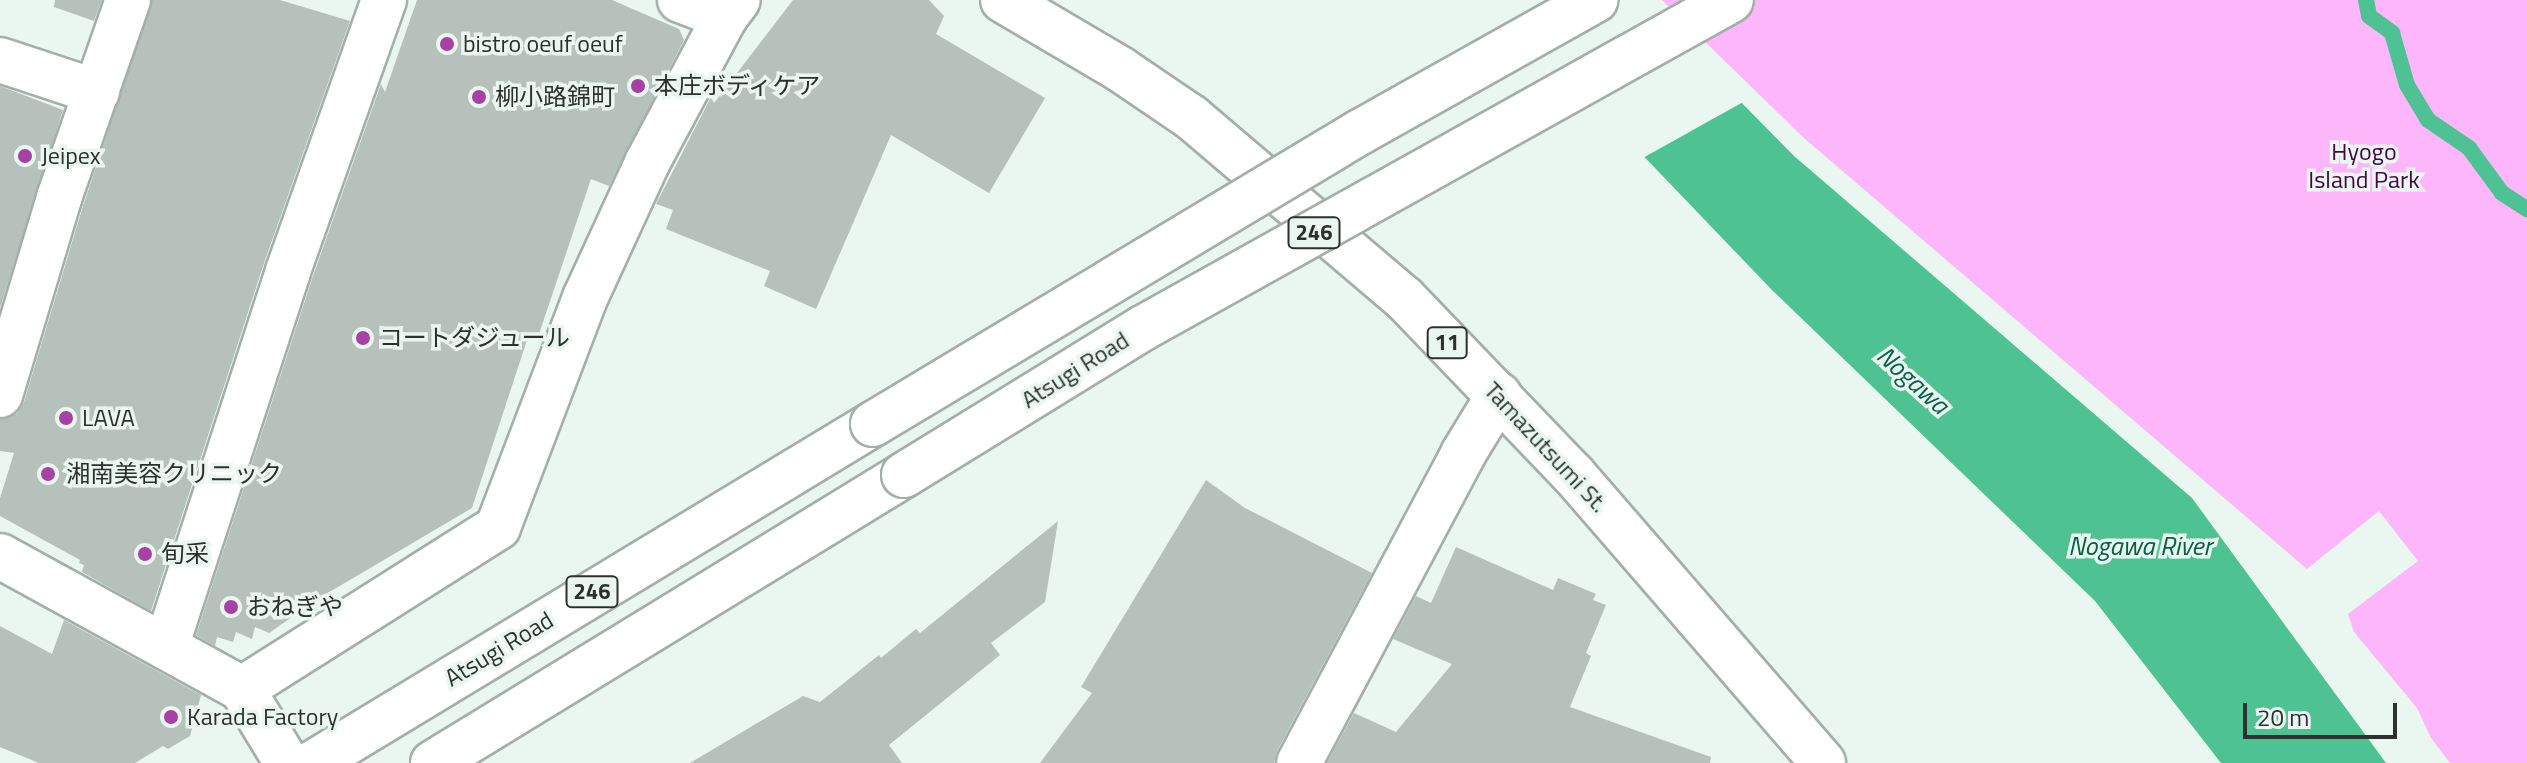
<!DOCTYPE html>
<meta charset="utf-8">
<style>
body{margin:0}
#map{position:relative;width:2527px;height:763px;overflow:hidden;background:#eaf6f0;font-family:"Titillium Web","Noto Sans JP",sans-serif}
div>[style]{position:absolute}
.green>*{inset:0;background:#feb6fa}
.water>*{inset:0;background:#4ec292}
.pier>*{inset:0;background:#eaf6f0}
.stream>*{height:16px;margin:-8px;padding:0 8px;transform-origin:8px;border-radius:8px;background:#4ec292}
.building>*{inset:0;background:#b5c1ba}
.roads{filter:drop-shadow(2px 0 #a3afa9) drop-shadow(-2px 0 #a3afa9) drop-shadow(0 2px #a3afa9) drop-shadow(0 -2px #a3afa9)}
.minor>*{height:44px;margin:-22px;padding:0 22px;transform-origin:22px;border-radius:22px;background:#fff}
.primary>*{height:44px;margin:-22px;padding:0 22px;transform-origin:22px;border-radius:22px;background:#fff}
.trunk>*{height:44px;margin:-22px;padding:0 22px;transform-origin:22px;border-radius:22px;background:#fff}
.bridges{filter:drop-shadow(2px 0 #a3afa9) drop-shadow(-2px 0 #a3afa9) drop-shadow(0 2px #a3afa9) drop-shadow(0 -2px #a3afa9)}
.trunk-bridge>*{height:44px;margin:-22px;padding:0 22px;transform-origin:22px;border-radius:22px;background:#fff}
.dots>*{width:22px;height:22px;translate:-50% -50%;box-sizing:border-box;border:4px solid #eaf6f0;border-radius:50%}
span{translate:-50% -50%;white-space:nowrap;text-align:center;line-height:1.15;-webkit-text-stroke:7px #eaf6f0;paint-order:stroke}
.shield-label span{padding:2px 6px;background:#eaf6f0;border:2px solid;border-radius:6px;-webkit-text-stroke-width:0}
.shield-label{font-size:22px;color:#2c312f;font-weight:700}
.poi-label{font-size:24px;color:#2c312f}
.left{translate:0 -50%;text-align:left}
.park-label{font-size:24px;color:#480247}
.street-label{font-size:24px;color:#2c312f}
.water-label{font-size:26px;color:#036243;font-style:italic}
.scale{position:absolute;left:2243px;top:703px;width:154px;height:36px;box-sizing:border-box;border:4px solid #2c312f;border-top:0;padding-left:10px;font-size:24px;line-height:28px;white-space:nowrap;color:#2c312f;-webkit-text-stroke:6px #eaf6f0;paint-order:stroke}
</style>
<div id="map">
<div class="green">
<i style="clip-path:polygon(1662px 0,2527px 0,2527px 763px,2450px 763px,2431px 738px,2417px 708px,2354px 632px,2348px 614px,2418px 561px,2379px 511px,2307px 569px,1805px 139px)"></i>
</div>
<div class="water">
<i style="clip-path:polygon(1494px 0,1640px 0,1794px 156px,2192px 498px,2386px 763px,2221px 763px,2095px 601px,1771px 289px)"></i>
</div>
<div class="pier">
<i style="clip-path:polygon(1490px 0,1645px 0,1745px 101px,1641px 159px)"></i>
</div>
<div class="stream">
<i style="left:2366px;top:0;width:16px;rotate:79deg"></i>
<i style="left:2369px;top:16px;width:29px;rotate:36deg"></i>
<i style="left:2392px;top:33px;width:54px;rotate:73.9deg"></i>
<i style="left:2407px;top:85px;width:41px;rotate:59deg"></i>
<i style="left:2428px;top:120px;width:50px;rotate:34.3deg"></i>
<i style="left:2469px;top:148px;width:56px;rotate:53.7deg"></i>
<i style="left:2502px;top:193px;width:30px;rotate:33deg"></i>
</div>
<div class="building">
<i style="clip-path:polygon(55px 0,102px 0,94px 21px,54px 7px)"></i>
<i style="clip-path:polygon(152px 0,280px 0,350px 21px,264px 263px,151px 611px,82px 572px,84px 565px,79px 563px,80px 560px,0 516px,0 498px,14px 453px,0 451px,0 419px,17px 414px,24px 402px,83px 206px)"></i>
<i style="clip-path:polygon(417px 0,612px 0,679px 29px,684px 40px,609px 186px,591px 179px,538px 337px,529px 334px,472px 508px,321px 597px,269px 633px,255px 627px,252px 639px,236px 632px,233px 642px,217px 637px,215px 646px,196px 635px,312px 279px,381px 84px,385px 92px)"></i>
<i style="clip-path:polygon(793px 0,929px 0,944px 16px,936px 34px,1045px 98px,989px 193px,891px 135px,816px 309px,764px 286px,770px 271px,666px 229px,673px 210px,656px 204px,711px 97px,714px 103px)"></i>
<i style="clip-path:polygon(0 86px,63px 110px,0 308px)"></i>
<i style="clip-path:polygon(1206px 480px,1245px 508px,1372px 573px,1277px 751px,1274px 763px,1040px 763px,1092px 693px,1081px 687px)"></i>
<i style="clip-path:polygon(1058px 521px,1045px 602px,991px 643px,1000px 655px,889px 745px,902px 763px,690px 763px,803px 696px,820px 702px,879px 655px,881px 658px,916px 629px,920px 633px)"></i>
<i style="clip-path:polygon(1456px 547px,1553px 590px,1558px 578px,1596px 594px,1593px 600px,1606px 605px,1586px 653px,1591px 656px,1570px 707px,1711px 757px,1710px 763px,1327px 763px,1354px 713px,1396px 732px,1452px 664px,1393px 639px,1416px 596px,1431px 603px)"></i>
<i style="clip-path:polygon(64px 620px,201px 695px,190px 736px,168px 749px,163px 746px,135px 763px,39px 763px,0 747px,0 626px,52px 654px)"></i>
</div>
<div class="roads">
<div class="minor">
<i style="left:680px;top:0;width:48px;rotate:20.7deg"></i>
<i style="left:0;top:60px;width:102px;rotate:18.3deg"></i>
<i style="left:0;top:395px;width:206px;rotate:-73.3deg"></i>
<i style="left:59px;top:198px;width:210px;rotate:-70.8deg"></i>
<i style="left:0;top:556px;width:276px;rotate:28.8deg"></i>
<i style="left:242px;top:689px;width:87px;rotate:58.7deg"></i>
<i style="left:166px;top:647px;width:395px;rotate:-72deg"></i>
<i style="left:288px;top:271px;width:288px;rotate:-70.5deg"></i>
<i style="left:242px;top:689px;width:303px;rotate:-32.3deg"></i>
<i style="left:498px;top:527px;width:245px;rotate:-69.2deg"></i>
<i style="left:585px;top:298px;width:149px;rotate:-65.3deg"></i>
<i style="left:647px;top:163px;width:166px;rotate:-61.9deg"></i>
<i style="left:725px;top:17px;width:21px;rotate:-53deg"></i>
<i style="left:1299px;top:763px;width:350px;rotate:-62deg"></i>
<i style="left:1463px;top:454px;width:69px;rotate:-58.6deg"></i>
</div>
<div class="primary">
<i style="left:1003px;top:0;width:136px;rotate:30.5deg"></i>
<i style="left:1120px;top:69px;width:86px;rotate:34.1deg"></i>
<i style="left:1191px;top:117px;width:280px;rotate:40.4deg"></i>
<i style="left:1404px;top:298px;width:244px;rotate:46.2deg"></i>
<i style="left:1573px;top:474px;width:382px;rotate:49.1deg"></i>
</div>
<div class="trunk">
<i style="left:313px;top:763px;width:655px;rotate:-31.19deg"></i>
<i style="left:433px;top:763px;width:552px;rotate:-31.44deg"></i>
</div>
</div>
<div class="bridges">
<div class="trunk-bridge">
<i style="left:873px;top:424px;width:568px;rotate:-30.95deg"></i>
<i style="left:1360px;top:132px;width:270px;rotate:-29.3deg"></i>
<i style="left:904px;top:475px;width:281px;rotate:-31.6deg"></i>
<i style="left:1143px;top:328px;width:673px;rotate:-29.15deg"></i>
</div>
</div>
<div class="dots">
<i style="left:447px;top:44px;background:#a841a5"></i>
<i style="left:638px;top:86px;background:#a841a5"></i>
<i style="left:479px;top:97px;background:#a841a5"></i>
<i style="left:25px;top:156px;background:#a841a5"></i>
<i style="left:363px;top:338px;background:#a841a5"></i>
<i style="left:66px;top:418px;background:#a841a5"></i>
<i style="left:48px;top:474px;background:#a841a5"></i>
<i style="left:145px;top:554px;background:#a841a5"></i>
<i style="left:231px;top:607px;background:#a841a5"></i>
<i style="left:171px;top:717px;background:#a841a5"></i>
</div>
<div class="shield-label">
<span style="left:1314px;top:233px">246</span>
<span style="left:1447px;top:343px">11</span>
<span style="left:592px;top:592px">246</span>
</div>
<div class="poi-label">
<span class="left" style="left:463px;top:44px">bistro oeuf oeuf</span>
<span class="left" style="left:654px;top:86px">本庄ボディケア</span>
<span class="left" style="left:495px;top:97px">柳小路錦町</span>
<span class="left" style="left:41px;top:156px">Jeipex</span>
<span class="left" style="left:379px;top:338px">コートダジュール</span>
<span class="left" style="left:82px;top:418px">LAVA</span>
<span class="left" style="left:66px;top:474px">湘南美容クリニック</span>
<span class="left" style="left:161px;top:554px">旬采</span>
<span class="left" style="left:247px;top:607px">おねぎや</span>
<span class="left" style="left:187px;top:717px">Karada Factory</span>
</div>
<div class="park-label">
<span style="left:2364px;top:166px">Hyogo<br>Island Park</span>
</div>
<div class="street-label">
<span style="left:1075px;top:370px;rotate:-32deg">Atsugi Road</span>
<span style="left:1546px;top:447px;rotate:47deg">Tamazutsumi St.</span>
<span style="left:499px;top:649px;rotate:-31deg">Atsugi Road</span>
</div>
<div class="water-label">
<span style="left:1913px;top:380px;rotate:42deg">Nogawa</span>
<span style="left:2140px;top:546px">Nogawa River</span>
</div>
<div class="scale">20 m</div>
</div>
